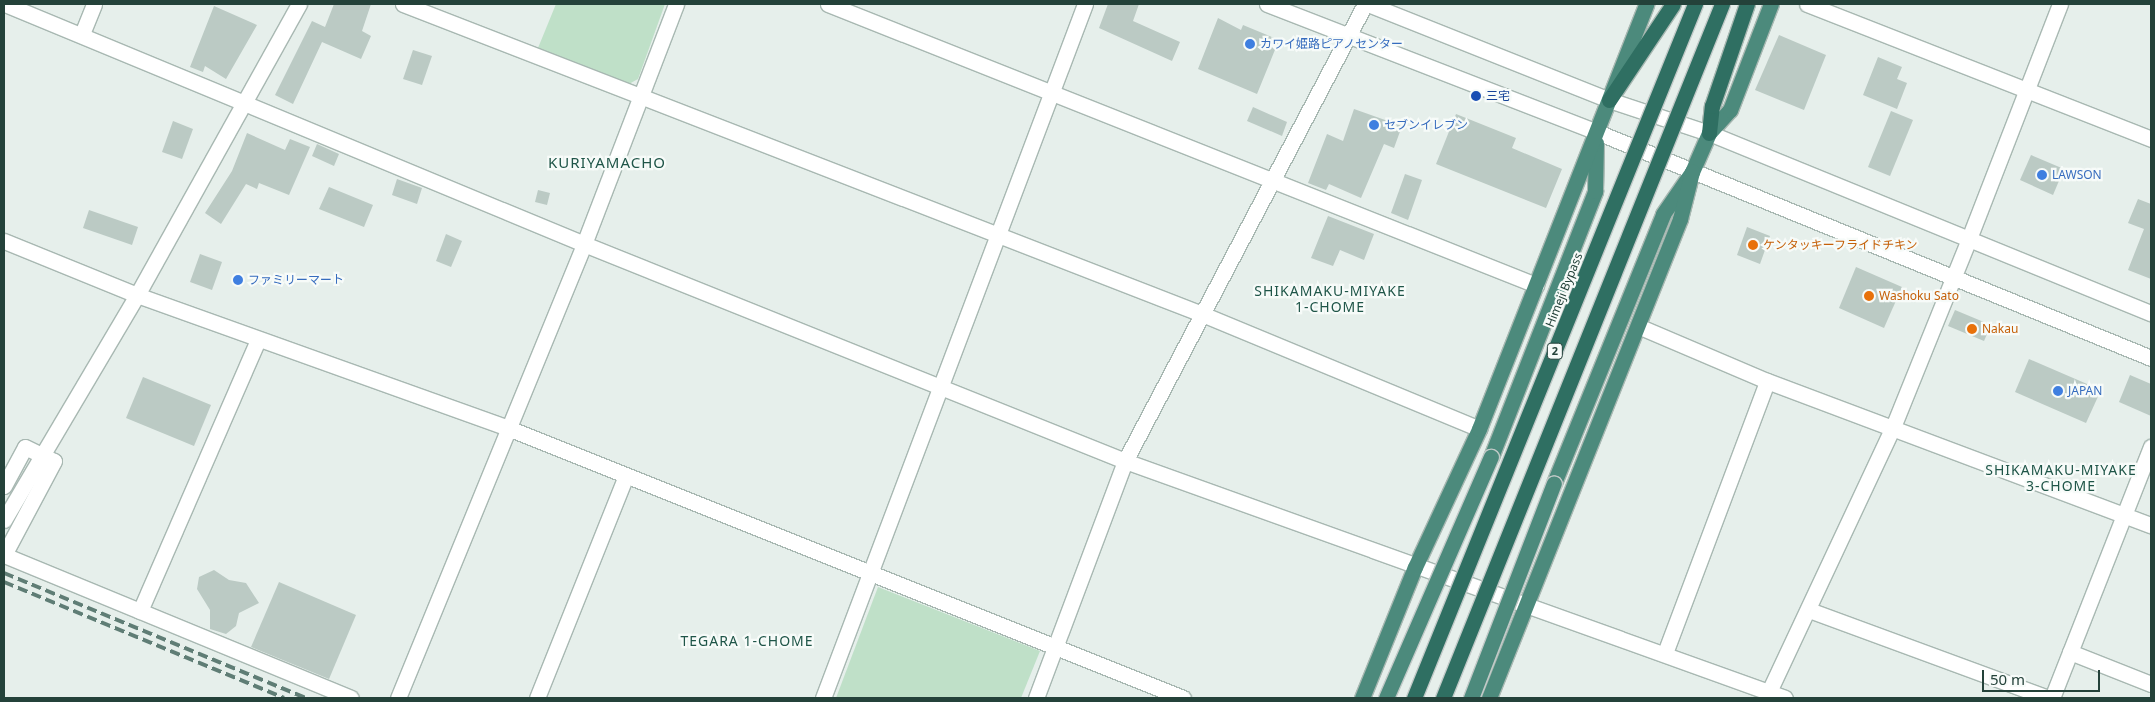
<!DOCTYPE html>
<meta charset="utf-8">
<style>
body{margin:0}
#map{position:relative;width:2155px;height:702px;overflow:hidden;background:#e6efeb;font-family:"Noto Sans","Noto Sans JP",sans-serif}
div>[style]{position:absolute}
.green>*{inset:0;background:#bfe0c8}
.building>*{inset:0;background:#bbcac4}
.roads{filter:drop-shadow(1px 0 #a8b8b2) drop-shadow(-1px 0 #a8b8b2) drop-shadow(0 1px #a8b8b2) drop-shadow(0 -1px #a8b8b2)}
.minor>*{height:15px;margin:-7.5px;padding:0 7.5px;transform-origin:7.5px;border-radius:7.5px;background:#fff}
.tertiary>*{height:15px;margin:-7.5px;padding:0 7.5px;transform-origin:7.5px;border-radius:7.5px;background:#fff}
.trunk>*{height:15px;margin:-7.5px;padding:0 7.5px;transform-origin:7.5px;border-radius:7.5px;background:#4c8a7c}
.motorway>*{height:15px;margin:-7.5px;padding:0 7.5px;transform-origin:7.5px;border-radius:7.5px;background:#2f6f62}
.rail>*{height:4px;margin-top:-2px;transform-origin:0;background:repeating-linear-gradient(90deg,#5f7d75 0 10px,transparent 0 15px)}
.bridges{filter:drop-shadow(1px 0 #c2cac8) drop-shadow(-1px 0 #c2cac8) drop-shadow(0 1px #c2cac8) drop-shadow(0 -1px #c2cac8)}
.trunk-bridge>*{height:15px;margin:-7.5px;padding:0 7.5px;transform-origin:7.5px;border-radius:7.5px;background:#4c8a7c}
.motorway-bridge>*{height:15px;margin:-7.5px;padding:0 7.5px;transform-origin:7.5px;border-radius:7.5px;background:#2f6f62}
.dots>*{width:14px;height:14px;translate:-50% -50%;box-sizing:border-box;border:2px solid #f7fbf9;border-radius:50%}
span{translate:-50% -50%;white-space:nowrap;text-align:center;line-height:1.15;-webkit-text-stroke:4.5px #f7fbf9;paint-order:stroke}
.shield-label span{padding:1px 4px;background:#f7fbf9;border:1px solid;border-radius:4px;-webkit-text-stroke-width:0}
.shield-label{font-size:11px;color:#24423a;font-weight:700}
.shop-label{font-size:12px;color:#366cbe}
.left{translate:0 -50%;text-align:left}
.transit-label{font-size:12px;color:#164399}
.food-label{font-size:12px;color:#c56008}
.street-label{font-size:12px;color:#24423a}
.neighbourhood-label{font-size:14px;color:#1f5548;letter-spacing:1px}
.quarter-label{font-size:15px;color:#1f5548;letter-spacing:1px}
.frame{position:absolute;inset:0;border:5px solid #24423a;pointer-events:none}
.scale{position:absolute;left:1982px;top:670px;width:118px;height:22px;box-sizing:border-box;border:2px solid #24423a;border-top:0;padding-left:6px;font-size:15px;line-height:18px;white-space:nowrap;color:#24423a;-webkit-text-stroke:4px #f7fbf9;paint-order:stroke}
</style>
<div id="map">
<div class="green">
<i style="clip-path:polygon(556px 4px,665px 4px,638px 79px,627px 85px,538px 48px)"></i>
<i style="clip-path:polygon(878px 587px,1040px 651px,1021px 698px,836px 698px)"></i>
</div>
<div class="building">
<i style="clip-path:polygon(334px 4px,371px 4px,362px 31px,371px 36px,361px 59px,322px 42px,293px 104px,275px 95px,312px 21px,325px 27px)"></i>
<i style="clip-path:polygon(1108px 4px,1139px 4px,1133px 21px,1180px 42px,1172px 61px,1099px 28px)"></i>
<i style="clip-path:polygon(214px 6px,257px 25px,226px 79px,205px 66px,203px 72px,190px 67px)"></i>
<i style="clip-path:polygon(1218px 18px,1241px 30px,1243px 25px,1279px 40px,1257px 94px,1198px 69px)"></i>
<i style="clip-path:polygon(1779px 35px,1826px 55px,1804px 110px,1755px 90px)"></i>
<i style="clip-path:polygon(413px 50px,432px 56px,422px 85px,403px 79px)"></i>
<i style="clip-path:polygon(1878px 57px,1902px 67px,1897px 79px,1907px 83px,1897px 109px,1863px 95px)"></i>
<i style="clip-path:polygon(1253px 107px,1287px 122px,1282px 136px,1247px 121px)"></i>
<i style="clip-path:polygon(1354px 109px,1402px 126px,1394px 148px,1384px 144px,1361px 198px,1329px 184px,1326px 190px,1308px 183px,1327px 134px,1343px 141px)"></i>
<i style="clip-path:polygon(1891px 111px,1913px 120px,1890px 176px,1868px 167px)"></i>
<i style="clip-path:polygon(1456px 114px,1516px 138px,1512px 148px,1562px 169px,1546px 208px,1436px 164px)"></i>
<i style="clip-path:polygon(173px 121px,193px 129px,182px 159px,162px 152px)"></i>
<i style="clip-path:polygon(247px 133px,285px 150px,290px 139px,310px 147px,289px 195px,259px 183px,257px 189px,246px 184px,221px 224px,205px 213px,232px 171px)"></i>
<i style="clip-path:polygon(317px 144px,339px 154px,334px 166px,312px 156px)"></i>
<i style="clip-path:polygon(2031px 155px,2064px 169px,2053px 195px,2020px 180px)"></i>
<i style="clip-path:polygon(1405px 174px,1422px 180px,1408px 220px,1391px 213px)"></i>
<i style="clip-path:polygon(397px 179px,422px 188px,417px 204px,392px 195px)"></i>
<i style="clip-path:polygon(329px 187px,373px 205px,364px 227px,319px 209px)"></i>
<i style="clip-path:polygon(538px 190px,550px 193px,547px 205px,535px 202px)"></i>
<i style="clip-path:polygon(2138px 199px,2151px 204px,2151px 279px,2128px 270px,2144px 229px,2128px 223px)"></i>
<i style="clip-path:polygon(89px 210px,138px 227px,132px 245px,83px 228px)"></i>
<i style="clip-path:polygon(1328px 216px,1374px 234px,1364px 260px,1340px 250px,1333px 266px,1311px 258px)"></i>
<i style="clip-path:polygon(1747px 227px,1770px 236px,1760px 264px,1737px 255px)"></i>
<i style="clip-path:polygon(446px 234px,462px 241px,451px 267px,436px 261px)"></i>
<i style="clip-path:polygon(200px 254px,222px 262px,212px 290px,190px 282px)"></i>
<i style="clip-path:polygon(1856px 267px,1902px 287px,1884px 328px,1839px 308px)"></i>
<i style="clip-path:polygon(1955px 310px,1991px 325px,1984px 341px,1948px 326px)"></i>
<i style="clip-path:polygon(2029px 359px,2101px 390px,2086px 423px,2015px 392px)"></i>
<i style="clip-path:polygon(2130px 375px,2151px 384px,2151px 416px,2119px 402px)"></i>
<i style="clip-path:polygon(143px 377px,211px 405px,194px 446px,126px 418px)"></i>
<i style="clip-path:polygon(214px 570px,229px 580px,246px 583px,259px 603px,239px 613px,236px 626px,226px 634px,210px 629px,210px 610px,197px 589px,199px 577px)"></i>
<i style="clip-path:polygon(279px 582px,356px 615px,329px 679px,251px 647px)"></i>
</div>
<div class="roads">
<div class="minor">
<i style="left:5px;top:4px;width:627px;rotate:22.51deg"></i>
<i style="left:584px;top:244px;width:583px;rotate:21.86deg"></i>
<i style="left:1125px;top:461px;width:701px;rotate:19.75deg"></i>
<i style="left:403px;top:4px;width:857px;rotate:21.21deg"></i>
<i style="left:1202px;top:314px;width:300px;rotate:22.5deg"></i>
<i style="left:828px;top:4px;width:762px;rotate:21.65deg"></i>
<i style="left:1807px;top:4px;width:370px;rotate:21.4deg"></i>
<i style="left:82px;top:34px;width:32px;rotate:-68deg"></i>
<i style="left:4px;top:241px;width:144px;rotate:22.1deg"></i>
<i style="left:137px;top:295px;width:394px;rotate:19.7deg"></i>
<i style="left:508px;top:428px;width:727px;rotate:21.8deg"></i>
<i style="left:4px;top:486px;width:44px;rotate:-61.7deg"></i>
<i style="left:25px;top:447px;width:32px;rotate:26deg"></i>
<i style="left:54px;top:461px;width:106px;rotate:118deg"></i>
<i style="left:4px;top:555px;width:375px;rotate:22.4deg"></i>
<i style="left:1809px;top:610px;width:255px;rotate:20.2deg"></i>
<i style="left:140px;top:611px;width:296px;rotate:-66.5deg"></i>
<i style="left:2070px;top:652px;width:87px;rotate:21.6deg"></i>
<i style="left:1665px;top:653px;width:290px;rotate:-69.4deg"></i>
<i style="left:398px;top:698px;width:491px;rotate:-67.7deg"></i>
<i style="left:584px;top:244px;width:257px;rotate:-69deg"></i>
<i style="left:537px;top:698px;width:237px;rotate:-68.2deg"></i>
<i style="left:823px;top:698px;width:742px;rotate:-69.32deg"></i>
<i style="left:1036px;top:698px;width:253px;rotate:-69.4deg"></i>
<i style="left:1125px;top:461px;width:516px;rotate:-62.29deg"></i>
<i style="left:1766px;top:698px;width:299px;rotate:-64.9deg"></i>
<i style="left:1893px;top:427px;width:206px;rotate:-68deg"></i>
</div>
<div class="tertiary">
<i style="left:1267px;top:4px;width:354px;rotate:21.2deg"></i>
<i style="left:1597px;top:132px;width:598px;rotate:22.19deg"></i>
<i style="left:1368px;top:4px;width:259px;rotate:21.7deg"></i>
<i style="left:1609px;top:100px;width:105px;rotate:18.3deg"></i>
<i style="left:1709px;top:133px;width:477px;rotate:22.2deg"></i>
<i style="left:1970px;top:236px;width:249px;rotate:-68.8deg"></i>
<i style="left:1638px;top:326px;width:140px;rotate:23.1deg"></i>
<i style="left:1767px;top:381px;width:410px;rotate:20.6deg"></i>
<i style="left:4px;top:520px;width:261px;rotate:-59.4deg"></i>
<i style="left:137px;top:295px;width:333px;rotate:-60.9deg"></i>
<i style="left:2052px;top:698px;width:270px;rotate:-68.5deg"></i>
</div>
<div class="trunk">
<i style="left:1491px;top:457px;width:286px;rotate:-68.6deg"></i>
<i style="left:1595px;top:191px;width:48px;rotate:-88.8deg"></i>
<i style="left:1554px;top:483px;width:290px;rotate:-67.9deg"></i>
<i style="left:1663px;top:214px;width:51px;rotate:-55.4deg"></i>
<i style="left:1692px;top:172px;width:43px;rotate:-66.4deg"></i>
<i style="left:1709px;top:133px;width:31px;rotate:-48deg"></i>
<i style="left:1730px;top:110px;width:114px;rotate:-68.9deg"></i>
<i style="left:1362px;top:698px;width:141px;rotate:-68deg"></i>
<i style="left:1415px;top:567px;width:152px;rotate:-65.1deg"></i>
<i style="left:1479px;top:429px;width:457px;rotate:-68.5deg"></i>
<i style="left:1489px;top:698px;width:516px;rotate:-68.26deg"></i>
<i style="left:1680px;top:219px;width:49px;rotate:-75.7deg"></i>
</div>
<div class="motorway">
<i style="left:1609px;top:100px;width:115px;rotate:-56.3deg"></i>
<i style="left:1709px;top:133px;width:27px;rotate:-84deg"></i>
<i style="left:1712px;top:106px;width:108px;rotate:-71.1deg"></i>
</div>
</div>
<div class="rail">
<i style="left:4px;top:573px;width:327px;rotate:22.5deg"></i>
<i style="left:4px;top:582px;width:303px;rotate:22.5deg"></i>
</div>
<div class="bridges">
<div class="trunk-bridge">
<i style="left:1386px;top:698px;width:263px;rotate:-66.5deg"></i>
<i style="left:1471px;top:698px;width:230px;rotate:-68.9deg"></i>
</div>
<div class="motorway-bridge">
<i style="left:1414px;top:698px;width:749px;rotate:-67.96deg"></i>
<i style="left:1443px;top:698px;width:748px;rotate:-68.1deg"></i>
</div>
</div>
<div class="dots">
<i style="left:1250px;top:44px;background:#3f7fe0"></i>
<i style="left:1476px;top:96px;background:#1a4fb4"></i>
<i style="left:1374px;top:125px;background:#3f7fe0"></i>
<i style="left:2042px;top:175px;background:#3f7fe0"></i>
<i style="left:1753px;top:245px;background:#e8710a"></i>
<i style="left:238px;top:280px;background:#3f7fe0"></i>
<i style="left:1869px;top:296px;background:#e8710a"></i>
<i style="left:1972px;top:329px;background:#e8710a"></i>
<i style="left:2058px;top:391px;background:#3f7fe0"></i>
</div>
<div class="shield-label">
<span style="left:1555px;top:351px">2</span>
</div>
<div class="shop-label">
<span class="left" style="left:1260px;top:44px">カワイ姫路ピアノセンター</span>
<span class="left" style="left:1384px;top:125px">セブンイレブン</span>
<span class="left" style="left:2052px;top:175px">LAWSON</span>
<span class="left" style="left:248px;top:280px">ファミリーマート</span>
<span class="left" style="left:2068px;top:391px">JAPAN</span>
</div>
<div class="transit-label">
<span class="left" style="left:1486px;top:96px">三宅</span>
</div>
<div class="food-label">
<span class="left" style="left:1763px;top:245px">ケンタッキーフライドチキン</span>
<span class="left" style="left:1879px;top:296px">Washoku Sato</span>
<span class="left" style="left:1982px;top:329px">Nakau</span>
</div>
<div class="street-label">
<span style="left:1564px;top:290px;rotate:-68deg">Himeji Bypass</span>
</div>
<div class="neighbourhood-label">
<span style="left:1330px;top:299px">SHIKAMAKU-MIYAKE<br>1-CHOME</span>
<span style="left:2061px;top:478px">SHIKAMAKU-MIYAKE<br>3-CHOME</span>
<span style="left:747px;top:641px">TEGARA 1-CHOME</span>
</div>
<div class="quarter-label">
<span style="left:607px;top:163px">KURIYAMACHO</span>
</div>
<div class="frame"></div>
<div class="scale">50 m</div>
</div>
